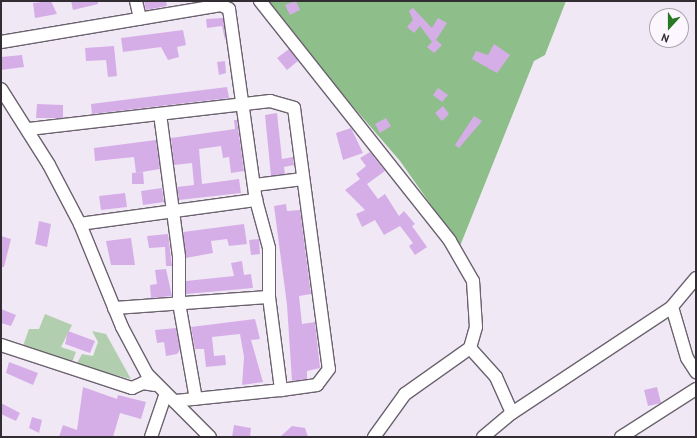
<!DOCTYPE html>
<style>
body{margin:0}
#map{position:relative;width:697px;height:438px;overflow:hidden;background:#f1e8f6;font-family:"PT Sans",sans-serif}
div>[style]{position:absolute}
.green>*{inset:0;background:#b1cfae}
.forest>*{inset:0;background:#8ebf8a}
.building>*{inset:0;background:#d6aee7}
.roads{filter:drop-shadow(1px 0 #6b626e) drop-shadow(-1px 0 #6b626e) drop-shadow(0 1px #6b626e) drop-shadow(0 -1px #6b626e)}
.minor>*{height:12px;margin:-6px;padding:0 6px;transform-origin:6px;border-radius:6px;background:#fff}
span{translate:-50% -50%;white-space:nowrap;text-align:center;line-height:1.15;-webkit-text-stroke:3px #fcf6ff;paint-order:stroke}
.frame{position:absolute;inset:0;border:2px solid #312d32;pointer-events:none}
.north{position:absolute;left:649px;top:8px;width:40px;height:40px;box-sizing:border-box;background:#fcf6ff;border:1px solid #aba6ad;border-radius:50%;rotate:201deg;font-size:11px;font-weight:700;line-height:16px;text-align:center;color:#312d32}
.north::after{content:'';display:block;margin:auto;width:14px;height:18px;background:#277924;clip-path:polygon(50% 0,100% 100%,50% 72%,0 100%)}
</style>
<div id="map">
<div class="green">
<i style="clip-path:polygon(45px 314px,72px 325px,61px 347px,76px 352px,71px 365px,23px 346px,29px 329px,39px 329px)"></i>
<i style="clip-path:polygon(92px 331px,106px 334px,131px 379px,76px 365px,82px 354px,93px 356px,98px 342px)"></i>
</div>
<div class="forest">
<i style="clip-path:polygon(268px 1px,566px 1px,545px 55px,534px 61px,460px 246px,400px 161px,307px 53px)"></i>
</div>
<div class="building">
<i style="clip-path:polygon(51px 1px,57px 14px,35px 18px,33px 3px)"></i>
<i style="clip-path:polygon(71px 1px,98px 1px,98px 4px,73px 10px)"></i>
<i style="clip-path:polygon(144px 1px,166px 1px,167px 6px,146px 10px)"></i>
<i style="clip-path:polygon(296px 1px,300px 10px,290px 15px,285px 5px)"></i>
<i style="clip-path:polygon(413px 8px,432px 28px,438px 18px,447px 23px,436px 40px,442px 45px,434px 53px,427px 47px,432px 42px,420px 26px,414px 33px,407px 27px,413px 20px,409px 11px)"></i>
<i style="clip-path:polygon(223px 18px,226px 39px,225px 40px,222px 26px,207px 28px,206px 19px)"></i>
<i style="clip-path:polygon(183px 30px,186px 45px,177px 47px,179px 57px,168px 60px,161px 47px,123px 52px,121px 38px)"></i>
<i style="clip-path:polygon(494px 44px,510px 55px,497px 73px,472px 59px,476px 51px,488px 55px)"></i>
<i style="clip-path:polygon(114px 46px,117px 76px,108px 77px,106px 60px,86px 61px,85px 48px)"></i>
<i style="clip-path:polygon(289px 49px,298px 61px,287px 70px,277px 58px)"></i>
<i style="clip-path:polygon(22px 55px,24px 67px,1px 70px,1px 57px)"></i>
<i style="clip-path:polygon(225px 61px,226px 73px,219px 75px,217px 62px)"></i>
<i style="clip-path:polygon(227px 87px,229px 98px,92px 114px,91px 104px)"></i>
<i style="clip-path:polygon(438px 88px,448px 95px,442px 102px,433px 95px)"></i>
<i style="clip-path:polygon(37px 104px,63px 105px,63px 118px,36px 118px)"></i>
<i style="clip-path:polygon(443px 106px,449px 114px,442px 121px,435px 113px)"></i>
<i style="clip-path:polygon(277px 113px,282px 159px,293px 157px,294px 165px,284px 167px,285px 174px,271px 176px,265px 115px)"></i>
<i style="clip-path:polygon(474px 116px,482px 121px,459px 148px,455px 145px)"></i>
<i style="clip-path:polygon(386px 118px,391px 126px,380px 133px,375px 124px)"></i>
<i style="clip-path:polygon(234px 120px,237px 120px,244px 171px,231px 173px,229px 157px,223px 158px,221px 146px,199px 149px,202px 184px,239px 179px,241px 193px,179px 200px,177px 187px,194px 185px,192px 163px,174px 165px,171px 138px,235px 129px)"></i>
<i style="clip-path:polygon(351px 128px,363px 153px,343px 160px,336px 133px)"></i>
<i style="clip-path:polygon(156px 140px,160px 169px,136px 173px,134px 157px,95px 161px,94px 148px)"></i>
<i style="clip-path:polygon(370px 152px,385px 171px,367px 184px,378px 199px,385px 194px,399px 216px,404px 211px,415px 224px,412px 226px,427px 247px,415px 255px,409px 246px,413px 243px,400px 226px,384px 235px,375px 220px,362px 227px,356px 214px,365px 210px,345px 190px,360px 179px,356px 174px,366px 166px,360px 158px)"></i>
<i style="clip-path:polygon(143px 172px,144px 184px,132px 184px,132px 173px)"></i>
<i style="clip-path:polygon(162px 188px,164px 202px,143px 205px,141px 191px)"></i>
<i style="clip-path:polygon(125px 193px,127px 207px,101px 210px,99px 196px)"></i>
<i style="clip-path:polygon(286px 204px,287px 211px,300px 210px,311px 294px,299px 296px,302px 324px,315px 322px,320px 368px,307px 371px,307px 379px,292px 381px,287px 305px,274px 206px)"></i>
<i style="clip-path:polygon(39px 221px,51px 224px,47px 247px,35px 244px)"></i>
<i style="clip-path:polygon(244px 224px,247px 244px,229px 246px,227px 239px,211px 241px,213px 253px,186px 258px,183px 232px)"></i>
<i style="clip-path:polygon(168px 234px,172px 266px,166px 266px,165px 247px,149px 248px,147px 236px)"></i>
<i style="clip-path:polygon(1px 236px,11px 239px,4px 267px,1px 267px)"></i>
<i style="clip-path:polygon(131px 238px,135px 265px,111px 265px,106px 241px)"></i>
<i style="clip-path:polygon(259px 239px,260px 254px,251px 255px,249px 240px)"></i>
<i style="clip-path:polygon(242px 261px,244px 275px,251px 274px,253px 288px,186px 294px,186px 281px,234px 276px,231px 263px)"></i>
<i style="clip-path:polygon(166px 269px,172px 296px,151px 298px,150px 285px,157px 284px,155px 270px)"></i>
<i style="clip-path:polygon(1px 309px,16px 315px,11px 326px,1px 323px)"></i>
<i style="clip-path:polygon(255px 319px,260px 339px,251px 340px,263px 382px,242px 385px,244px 357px,240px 334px,212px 337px,214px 356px,225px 355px,226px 365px,206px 367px,204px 349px,195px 349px,191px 327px)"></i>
<i style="clip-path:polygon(176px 328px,180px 350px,177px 354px,166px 356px,164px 342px,157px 343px,155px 330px)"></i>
<i style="clip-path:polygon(68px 331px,95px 341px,90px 353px,65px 344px)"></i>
<i style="clip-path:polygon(9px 362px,38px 373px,33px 385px,6px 373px)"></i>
<i style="clip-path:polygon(83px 387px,117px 399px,118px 395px,146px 402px,141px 419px,120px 413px,113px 437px,59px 437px,63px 425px,77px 430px)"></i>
<i style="clip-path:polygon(657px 387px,661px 403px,648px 406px,644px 390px)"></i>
<i style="clip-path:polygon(1px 403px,20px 413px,16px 421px,1px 414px)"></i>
<i style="clip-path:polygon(32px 417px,42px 420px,39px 433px,29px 428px)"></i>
<i style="clip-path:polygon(234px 425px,251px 428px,250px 437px,232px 437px)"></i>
<i style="clip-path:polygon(292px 426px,305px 428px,308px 437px,280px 437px)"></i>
</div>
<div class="roads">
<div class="minor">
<i style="left:136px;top:1px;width:18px;rotate:77deg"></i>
<i style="left:260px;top:1px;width:306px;rotate:51.6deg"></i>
<i style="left:450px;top:241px;width:46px;rotate:60.1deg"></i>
<i style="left:473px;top:281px;width:46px;rotate:86.3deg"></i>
<i style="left:476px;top:327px;width:22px;rotate:106deg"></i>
<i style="left:470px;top:348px;width:80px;rotate:144.7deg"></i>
<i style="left:405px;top:394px;width:53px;rotate:125.8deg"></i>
<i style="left:1px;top:42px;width:223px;rotate:-9.5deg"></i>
<i style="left:221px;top:5px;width:9px;rotate:27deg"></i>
<i style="left:229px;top:9px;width:193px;rotate:82deg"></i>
<i style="left:256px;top:200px;width:50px;rotate:74.8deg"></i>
<i style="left:269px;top:248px;width:49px;rotate:90deg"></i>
<i style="left:269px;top:297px;width:94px;rotate:82.6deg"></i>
<i style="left:281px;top:390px;width:107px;rotate:174.1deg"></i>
<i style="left:1px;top:89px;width:90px;rotate:57.7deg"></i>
<i style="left:49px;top:165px;width:67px;rotate:62.3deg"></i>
<i style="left:80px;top:224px;width:111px;rotate:67.8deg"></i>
<i style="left:122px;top:327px;width:53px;rotate:62deg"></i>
<i style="left:147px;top:374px;width:89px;rotate:45deg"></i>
<i style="left:160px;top:114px;width:144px;rotate:82.4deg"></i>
<i style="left:179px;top:257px;width:46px;rotate:90deg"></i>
<i style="left:179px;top:303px;width:97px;rotate:80deg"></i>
<i style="left:29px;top:129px;width:243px;rotate:-6.6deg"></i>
<i style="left:270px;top:101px;width:25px;rotate:16deg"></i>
<i style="left:294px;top:108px;width:263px;rotate:82.4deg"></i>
<i style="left:329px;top:369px;width:20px;rotate:127deg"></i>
<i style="left:317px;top:385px;width:36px;rotate:172deg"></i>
<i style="left:255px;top:185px;width:48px;rotate:-7.1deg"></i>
<i style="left:80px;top:224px;width:178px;rotate:-7.8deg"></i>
<i style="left:696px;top:278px;width:38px;rotate:130deg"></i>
<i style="left:672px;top:307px;width:53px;rotate:73.6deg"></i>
<i style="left:687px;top:358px;width:17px;rotate:57deg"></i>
<i style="left:114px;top:308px;width:155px;rotate:-4.1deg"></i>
<i style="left:1px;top:345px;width:138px;rotate:18.2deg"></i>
<i style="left:132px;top:388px;width:12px;rotate:-24deg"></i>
<i style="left:143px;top:383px;width:11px;rotate:10deg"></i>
<i style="left:470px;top:348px;width:39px;rotate:48deg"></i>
<i style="left:496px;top:377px;width:39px;rotate:66deg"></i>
<i style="left:151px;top:437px;width:43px;rotate:-71.1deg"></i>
<i style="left:483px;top:437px;width:38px;rotate:-40deg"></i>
<i style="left:512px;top:413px;width:192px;rotate:-33.5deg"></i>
<i style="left:621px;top:437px;width:89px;rotate:-32.6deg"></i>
</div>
</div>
<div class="frame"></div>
<div class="north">N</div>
</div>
